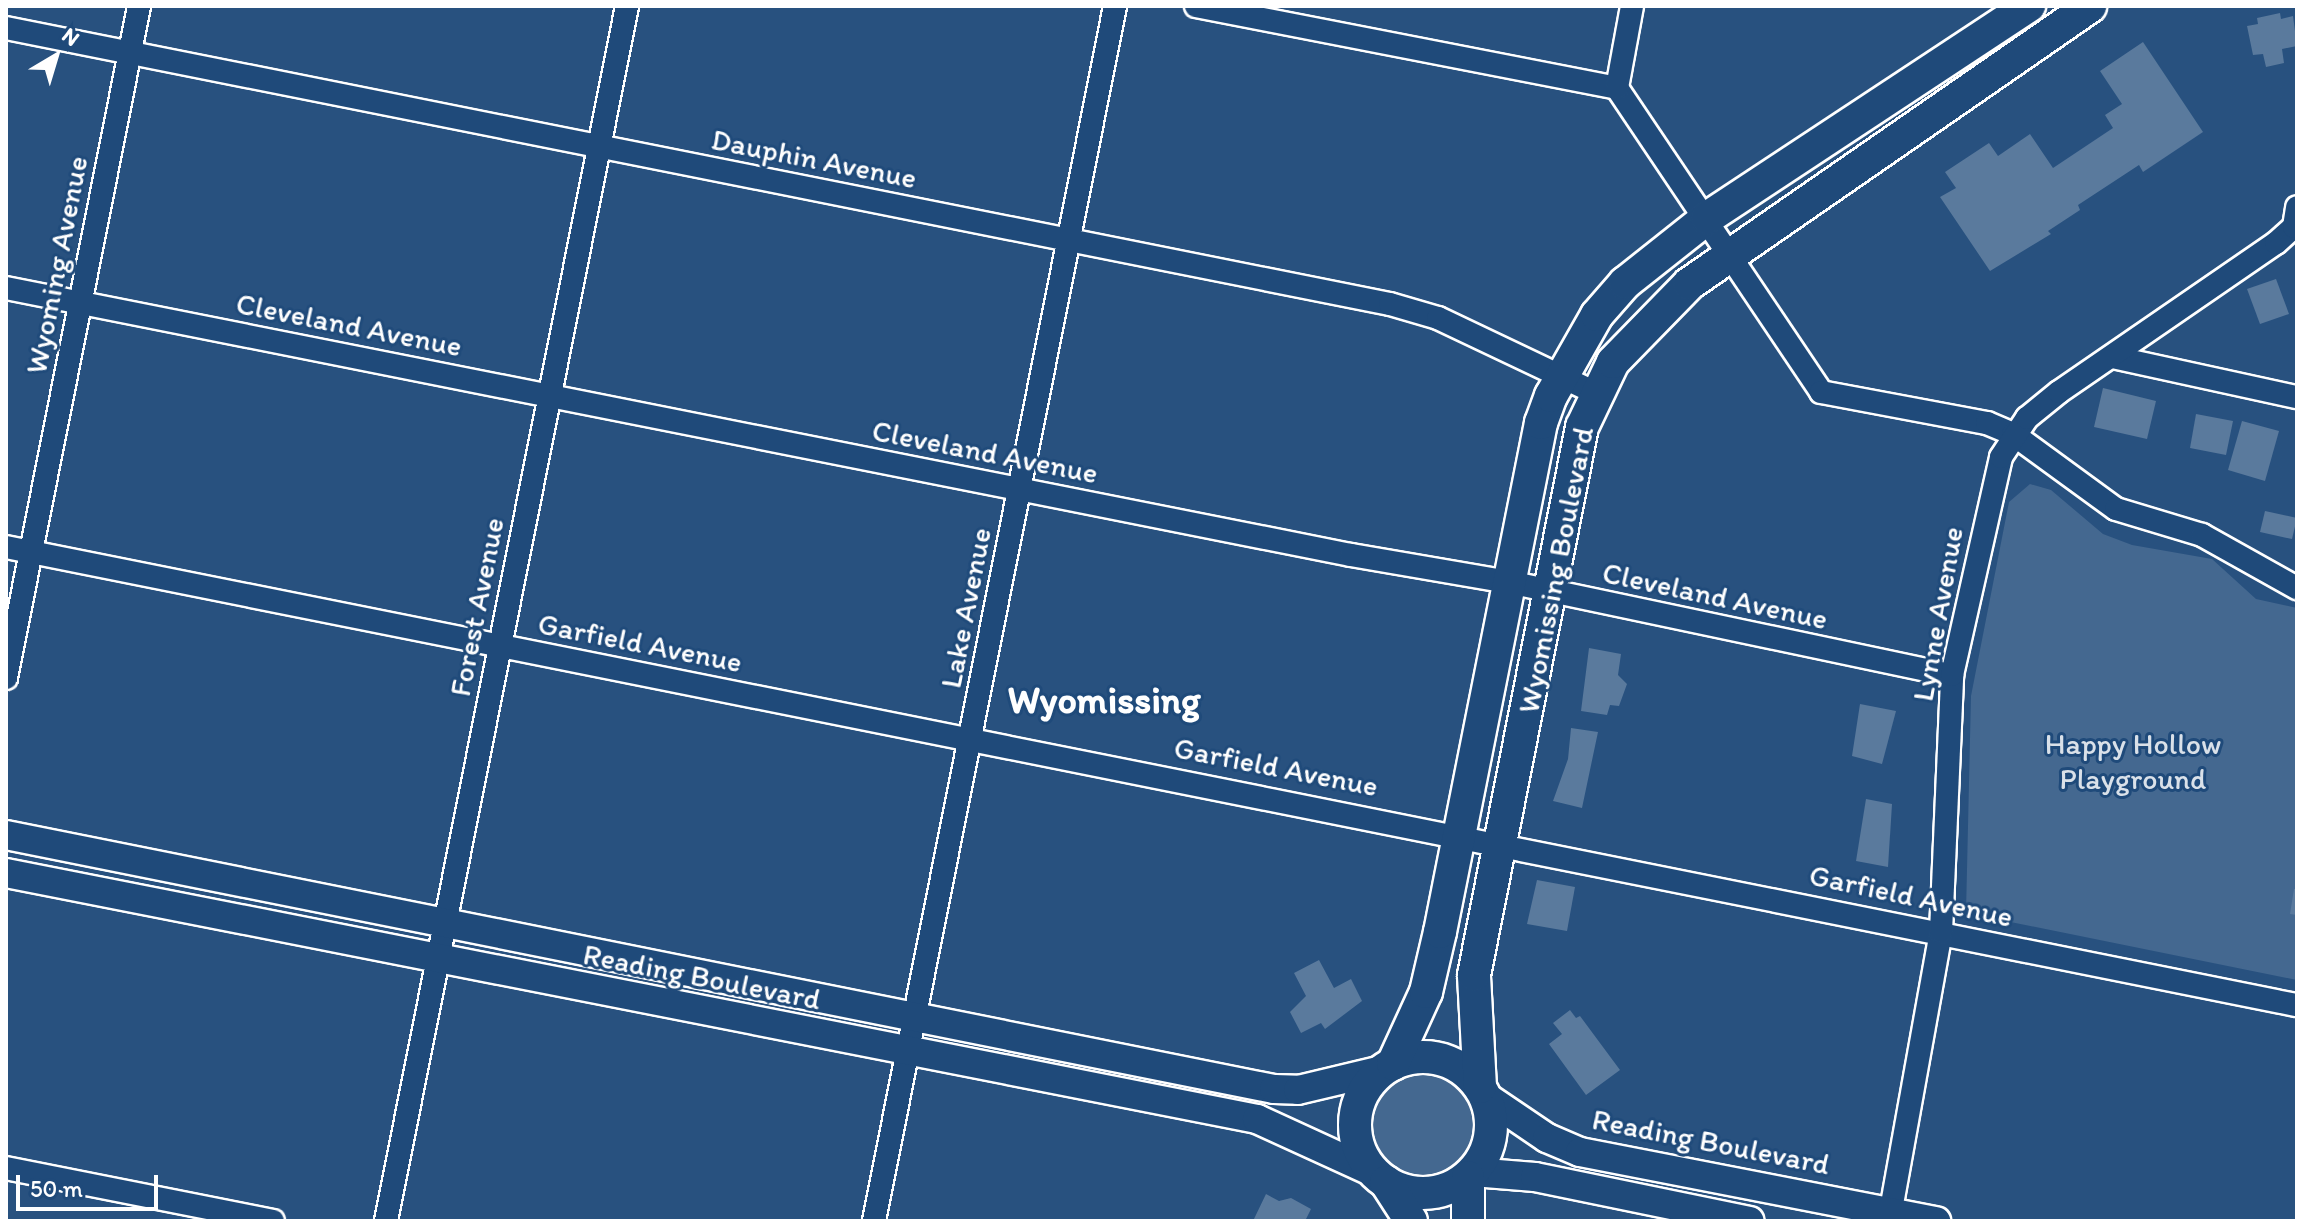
<!DOCTYPE html>
<style>
body{margin:0}
#map{position:relative;width:2303px;height:1227px;overflow:hidden;background:#28517f;font-family:Itim,sans-serif}
div>[style]{position:absolute}
.green>*{inset:0;background:#446890}
.round{border-radius:50%}
.building>*{inset:0;background:#5a7a9d}
.roads{filter:drop-shadow(2px 0 #fff) drop-shadow(-2px 0 #fff) drop-shadow(0 2px #fff) drop-shadow(0 -2px #fff)}
.minor>*{height:22px;margin:-11px;padding:0 11px;transform-origin:11px;border-radius:11px;background:#1f4a7a}
.tertiary>*{height:28px;margin:-14px;padding:0 14px;transform-origin:14px;border-radius:14px;background:#1f4a7a}
.secondary>*{height:32px;margin:-16px;padding:0 16px;transform-origin:16px;border-radius:16px;background:#1f4a7a}
.secondary>.ring{margin:-16px;padding:0;box-sizing:content-box;background:none;border:32px solid #1f4a7a;border-radius:50%}
span{translate:-50% -50%;white-space:nowrap;text-align:center;line-height:1.15;-webkit-text-stroke:6px #1f4a7a;paint-order:stroke}
.street-label{font-size:30px;color:#fff}
.park-label{font-size:30px;color:#dae1e9}
.district-label{font-size:38px;color:#fff;font-weight:700}
.frame{position:absolute;inset:0;border:8px solid #fff;pointer-events:none}
.north{position:absolute;left:16px;top:16px;width:80px;height:80px;-webkit-text-stroke:6px #1f4a7a;paint-order:stroke;rotate:38deg;font-size:22px;font-weight:700;line-height:32px;text-align:center;color:#fff}
.north::after{content:'';display:block;margin:auto;width:28px;height:36px;background:#fff;clip-path:polygon(50% 0,100% 100%,50% 72%,0 100%)}
.scale{position:absolute;left:16px;top:1175px;width:142px;height:36px;box-sizing:border-box;border:4px solid #fff;border-top:0;padding-left:10px;font-size:24px;line-height:28px;white-space:nowrap;color:#fff;-webkit-text-stroke:6px #1f4a7a;paint-order:stroke}
</style>
<div id="map">
<div class="green">
<i style="clip-path:polygon(2030px 484px,2051px 490px,2103px 534px,2132px 545px,2212px 559px,2256px 599px,2297px 608px,2297px 980px,1966px 913px,1971px 696px,2009px 502px)"></i>
<i class="round" style="left:1369px;top:1069px;width:108px;height:108px"></i>
</div>
<div class="building">
<i style="clip-path:polygon(2280px 13px,2281px 19px,2293px 16px,2297px 46px,2282px 49px,2284px 63px,2266px 67px,2263px 54px,2253px 55px,2247px 26px,2258px 24px,2257px 18px)"></i>
<i style="clip-path:polygon(2143px 42px,2203px 132px,2143px 172px,2139px 165px,2078px 205px,2080px 210px,2048px 231px,2051px 234px,1990px 271px,1940px 197px,1956px 188px,1945px 172px,1989px 143px,1998px 156px,2030px 134px,2053px 168px,2113px 128px,2105px 115px,2122px 104px,2100px 71px)"></i>
<i style="clip-path:polygon(2276px 279px,2289px 314px,2260px 324px,2247px 289px)"></i>
<i style="clip-path:polygon(2103px 388px,2156px 401px,2147px 439px,2094px 427px)"></i>
<i style="clip-path:polygon(2196px 414px,2233px 421px,2226px 455px,2190px 448px)"></i>
<i style="clip-path:polygon(2242px 421px,2279px 431px,2265px 481px,2228px 470px)"></i>
<i style="clip-path:polygon(2265px 511px,2297px 518px,2292px 539px,2260px 532px)"></i>
<i style="clip-path:polygon(1589px 648px,1621px 654px,1618px 675px,1627px 684px,1619px 706px,1610px 705px,1607px 715px,1581px 711px)"></i>
<i style="clip-path:polygon(1860px 704px,1896px 711px,1882px 764px,1852px 756px)"></i>
<i style="clip-path:polygon(1571px 728px,1598px 732px,1582px 808px,1553px 801px,1568px 759px)"></i>
<i style="clip-path:polygon(1866px 799px,1892px 804px,1888px 867px,1856px 861px)"></i>
<i style="clip-path:polygon(1537px 880px,1575px 887px,1567px 931px,1527px 924px)"></i>
<i style="clip-path:polygon(2294px 889px,2297px 889px,2297px 915px,2290px 914px)"></i>
<i style="clip-path:polygon(1319px 960px,1334px 988px,1351px 979px,1362px 1001px,1325px 1029px,1321px 1023px,1301px 1033px,1290px 1012px,1306px 996px,1294px 973px)"></i>
<i style="clip-path:polygon(1570px 1010px,1576px 1018px,1580px 1016px,1620px 1070px,1586px 1095px,1549px 1044px,1562px 1034px,1553px 1023px)"></i>
<i style="clip-path:polygon(1266px 1194px,1279px 1201px,1291px 1198px,1311px 1209px,1305px 1221px,1253px 1221px)"></i>
</div>
<div class="roads">
<div class="minor">
<i style="left:1196px;top:6px;width:429px;rotate:11deg"></i>
<i style="left:1617px;top:88px;width:366px;rotate:56.1deg"></i>
<i style="left:1821px;top:392px;width:169px;rotate:10.6deg"></i>
<i style="left:1987px;top:423px;width:28px;rotate:23deg"></i>
<i style="left:2013px;top:434px;width:127px;rotate:36.1deg"></i>
<i style="left:2116px;top:509px;width:90px;rotate:16.8deg"></i>
<i style="left:2202px;top:535px;width:109px;rotate:29.2deg"></i>
<i style="left:6px;top:28px;width:1411px;rotate:11.28deg"></i>
<i style="left:1390px;top:304px;width:50px;rotate:16.3deg"></i>
<i style="left:1438px;top:318px;width:175px;rotate:25.4deg"></i>
<i style="left:1617px;top:88px;width:83px;rotate:-79.6deg"></i>
<i style="left:6px;top:288px;width:1371px;rotate:11.23deg"></i>
<i style="left:1351px;top:555px;width:160px;rotate:9.7deg"></i>
<i style="left:1509px;top:582px;width:453px;rotate:11.9deg"></i>
<i style="left:2113px;top:357px;width:188px;rotate:12.3deg"></i>
<i style="left:6px;top:547px;width:2336px;rotate:11.31deg"></i>
<i style="left:6px;top:678px;width:685px;rotate:-78.8deg"></i>
<i style="left:6px;top:1168px;width:272px;rotate:11.2deg"></i>
<i style="left:386px;top:1221px;width:1239px;rotate:-78.78deg"></i>
<i style="left:874px;top:1221px;width:1239px;rotate:-78.78deg"></i>
<i style="left:1889px;top:1221px;width:294px;rotate:-79.8deg"></i>
<i style="left:1941px;top:932px;width:257px;rotate:-87.5deg"></i>
<i style="left:1952px;top:675px;width:223px;rotate:-77.3deg"></i>
<i style="left:2001px;top:457px;width:47px;rotate:-56.3deg"></i>
<i style="left:2027px;top:418px;width:41px;rotate:-39.1deg"></i>
<i style="left:2059px;top:392px;width:263px;rotate:-34.5deg"></i>
<i style="left:2276px;top:243px;width:24px;rotate:-42deg"></i>
<i style="left:2294px;top:227px;width:20px;rotate:-81deg"></i>
</div>
<div class="tertiary">
<i style="left:6px;top:835px;width:1293px;rotate:11.33deg"></i>
<i style="left:1274px;top:1089px;width:24px;rotate:2deg"></i>
<i style="left:1298px;top:1090px;width:86px;rotate:-13.4deg"></i>
<i style="left:6px;top:873px;width:1275px;rotate:11.12deg"></i>
<i style="left:1257px;top:1119px;width:130px;rotate:24.6deg"></i>
<i style="left:1485px;top:1096px;width:75px;rotate:34.1deg"></i>
<i style="left:1547px;top:1138px;width:36px;rotate:23deg"></i>
<i style="left:1580px;top:1152px;width:363px;rotate:11deg"></i>
<i style="left:1473px;top:1172px;width:62px;rotate:4.6deg"></i>
<i style="left:1535px;top:1177px;width:219px;rotate:11.6deg"></i>
</div>
<div class="secondary">
<i class="ring" style="left:1355px;top:1057px;width:104px;height:104px"></i>
<i style="left:1393px;top:1064px;width:79px;rotate:-65.4deg"></i>
<i style="left:1426px;top:992px;width:62px;rotate:-76.9deg"></i>
<i style="left:1440px;top:932px;width:519px;rotate:-78.78deg"></i>
<i style="left:1541px;top:423px;width:29px;rotate:-70deg"></i>
<i style="left:1551px;top:396px;width:93px;rotate:-60.4deg"></i>
<i style="left:1597px;top:315px;width:43px;rotate:-48.8deg"></i>
<i style="left:1625px;top:283px;width:105px;rotate:-38.4deg"></i>
<i style="left:1707px;top:218px;width:386px;rotate:-33.4deg"></i>
<i style="left:1480px;top:1087px;width:112px;rotate:-93.1deg"></i>
<i style="left:1474px;top:975px;width:559px;rotate:-78.85deg"></i>
<i style="left:1582px;top:427px;width:72px;rotate:-64.5deg"></i>
<i style="left:1613px;top:362px;width:109px;rotate:-45.7deg"></i>
<i style="left:1689px;top:284px;width:488px;rotate:-34.7deg"></i>
<i style="left:1468px;top:1177px;width:44px;rotate:90deg"></i>
<i style="left:1386px;top:1182px;width:46px;rotate:57.3deg"></i>
</div>
</div>
<div class="street-label">
<span style="left:814px;top:159px;rotate:11deg">Dauphin Avenue</span>
<span style="left:57px;top:265px;rotate:-79deg">Wyoming Avenue</span>
<span style="left:349px;top:325px;rotate:11deg">Cleveland Avenue</span>
<span style="left:985px;top:452px;rotate:11deg">Cleveland Avenue</span>
<span style="left:1556px;top:570px;rotate:-79deg">Wyomissing Boulevard</span>
<span style="left:1715px;top:596px;rotate:12deg">Cleveland Avenue</span>
<span style="left:477px;top:607px;rotate:-79deg">Forest Avenue</span>
<span style="left:966px;top:608px;rotate:-79deg">Lake Avenue</span>
<span style="left:1938px;top:614px;rotate:-80deg">Lynne Avenue</span>
<span style="left:640px;top:643px;rotate:11deg">Garfield Avenue</span>
<span style="left:1276px;top:767px;rotate:11deg">Garfield Avenue</span>
<span style="left:1911px;top:896px;rotate:12deg">Garfield Avenue</span>
<span style="left:702px;top:977px;rotate:11deg">Reading Boulevard</span>
<span style="left:1711px;top:1142px;rotate:11deg">Reading Boulevard</span>
</div>
<div class="park-label">
<span style="left:2133px;top:761px">Happy Hollow<br>Playground</span>
</div>
<div class="district-label">
<span style="left:1104px;top:701px">Wyomissing</span>
</div>
<div class="frame"></div>
<div class="north">N</div>
<div class="scale">50 m</div>
</div>
